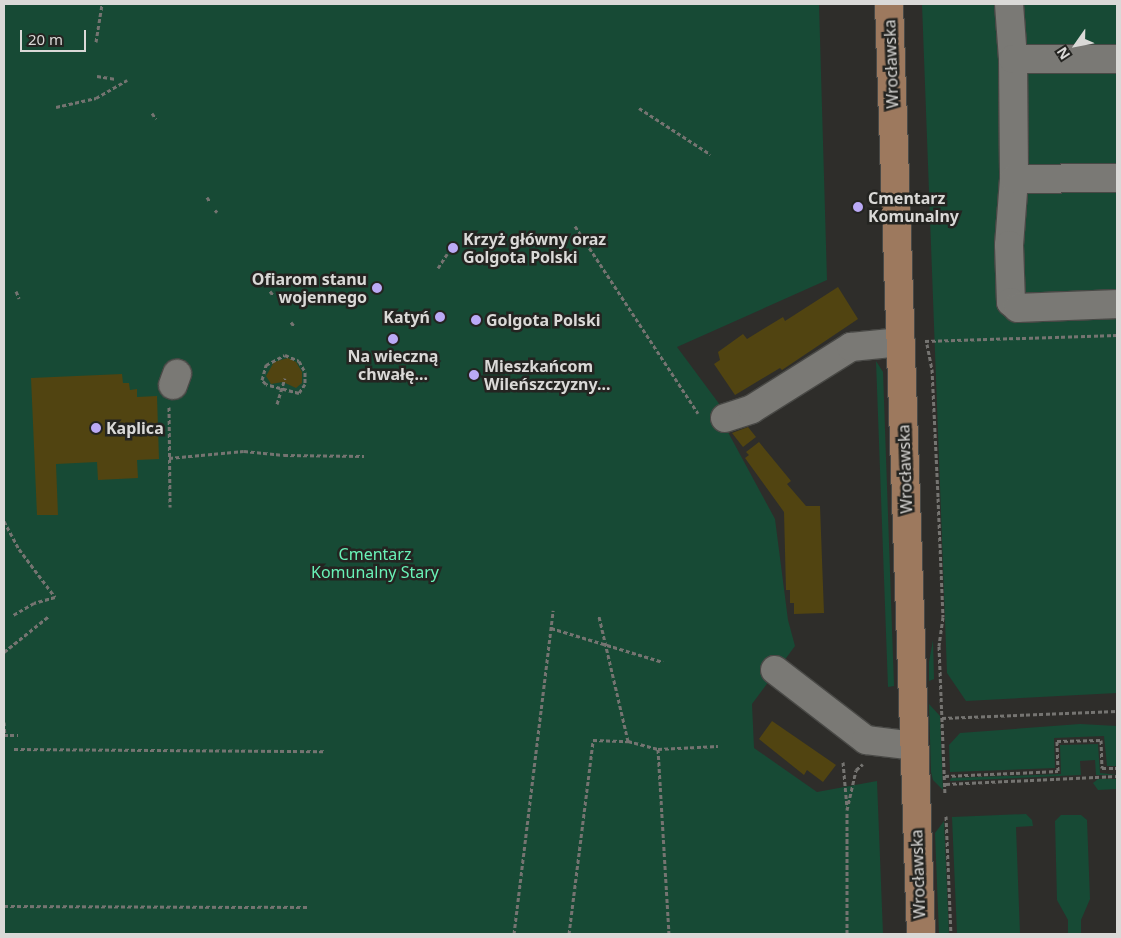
<!DOCTYPE html>
<meta charset="utf-8">
<style>
body{margin:0}
#map{position:relative;width:1121px;height:938px;overflow:hidden;background:#2e2d2a;font-family:"Noto Sans",sans-serif}
div>[style]{position:absolute}
.green>*{inset:0;background:#174a35}
.building>*{inset:0;background:#514411}
.path>*{height:3px;margin-top:-1.5px;transform-origin:0;background:repeating-linear-gradient(90deg,#757471 0 4px,transparent 0 6.5px)}
.roads{filter:drop-shadow(1px 0 #494946) drop-shadow(-1px 0 #494946) drop-shadow(0 1px #494946) drop-shadow(0 -1px #494946)}
.minor>*{height:28px;margin:-14px;padding:0 14px;transform-origin:14px;border-radius:14px;background:#7a7975}
.major>*{height:28px;margin:-14px;padding:0 14px;transform-origin:14px;border-radius:14px;background:#9d795e}
.dots>*{width:14px;height:14px;translate:-50% -50%;box-sizing:border-box;border:2px solid #242421;border-radius:50%}
span{translate:-50% -50%;white-space:nowrap;text-align:center;line-height:1.15;-webkit-text-stroke:5px #242421;paint-order:stroke}
.street-label{font-size:16px;color:#dad9d7}
.poi-label{font-size:16px;color:#dad9d7;font-weight:700}
.left{translate:0 -50%;text-align:left}
.right{translate:-100% -50%;text-align:right}
.park-label{font-size:16px;color:#69f2b7}
.frame{position:absolute;inset:0;border:5px solid #dad9d7;pointer-events:none}
.north{position:absolute;left:1051px;top:20px;width:50px;height:50px;-webkit-text-stroke:4px #242421;paint-order:stroke;rotate:237deg;font-size:14px;font-weight:700;line-height:20px;text-align:center;color:#dad9d7}
.north::after{content:'';display:block;margin:auto;width:18px;height:22px;background:#dad9d7;clip-path:polygon(50% 0,100% 100%,50% 72%,0 100%)}
.scale{position:absolute;left:20px;top:30px;width:66px;height:22px;box-sizing:border-box;border:2px solid #dad9d7;border-top:0;padding-left:6px;font-size:15px;line-height:18px;white-space:nowrap;color:#dad9d7;-webkit-text-stroke:4px #242421;paint-order:stroke}
</style>
<div id="map">
<div class="green">
<i style="clip-path:polygon(4px 4px,819px 4px,827px 280px,677px 347px,720px 405px,729px 434px,775px 519px,788px 620px,795px 646px,752px 704px,754px 748px,817px 792px,877px 781px,883px 934px,4px 934px)"></i>
<i style="clip-path:polygon(922px 4px,1117px 4px,1117px 693px,966px 701px,947px 673px)"></i>
<i style="clip-path:polygon(876px 361px,883px 372px,894px 686px,888px 687px)"></i>
<i style="clip-path:polygon(933px 640px,934px 679px,929px 681px,929px 662px)"></i>
<i style="clip-path:polygon(929px 704px,940px 716px,943px 790px,933px 780px,931px 772px)"></i>
<i style="clip-path:polygon(1080px 724px,1117px 726px,1117px 766px,1107px 766px,1104px 736px,1054px 738px,1055px 768px,950px 772px,949px 745px,960px 733px)"></i>
<i style="clip-path:polygon(1098px 744px,1100px 773px,1117px 775px,1096px 775px,1095px 760px,1080px 761px,1081px 775px,950px 781px,951px 778px,1061px 774px,1060px 745px)"></i>
<i style="clip-path:polygon(1098px 779px,1117px 779px,1117px 789px,1098px 790px,1093px 783px)"></i>
<i style="clip-path:polygon(1026px 814px,1032px 820px,1033px 826px,1016px 827px,1020px 934px,957px 934px,952px 817px)"></i>
<i style="clip-path:polygon(1061px 815px,1081px 815px,1087px 820px,1090px 899px,1081px 920px,1081px 934px,1068px 934px,1068px 920px,1057px 900px,1055px 821px)"></i>
<i style="clip-path:polygon(944px 821px,949px 934px,939px 934px,935px 833px)"></i>
</div>
<div class="building">
<i style="clip-path:polygon(838px 287px,858px 319px,782px 370px,780px 368px,735px 395px,714px 364px,720px 360px,718px 352px,743px 334px,747px 339px,783px 317px,785px 321px)"></i>
<i style="clip-path:polygon(288px 358px,296px 362px,302px 372px,302px 383px,296px 388px,283px 382px,271px 384px,266px 376px,274px 362px)"></i>
<i style="clip-path:polygon(122px 374px,123px 383px,129px 383px,130px 390px,137px 389px,137px 397px,157px 396px,159px 459px,137px 460px,138px 478px,98px 480px,97px 462px,56px 464px,58px 515px,37px 515px,31px 378px)"></i>
<i style="clip-path:polygon(748px 427px,756px 437px,743px 447px,732px 433px)"></i>
<i style="clip-path:polygon(759px 442px,791px 481px,787px 484px,806px 506px,820px 506px,824px 613px,794px 614px,794px 603px,790px 603px,790px 590px,786px 590px,784px 512px,745px 458px,749px 455px,746px 452px)"></i>
<i style="clip-path:polygon(772px 721px,836px 765px,823px 782px,807px 770px,804px 775px,759px 739px)"></i>
</div>
<div class="path">
<i style="left:96px;top:42px;width:38px;rotate:-81deg"></i>
<i style="left:97px;top:76px;width:19px;rotate:9deg"></i>
<i style="left:56px;top:107px;width:41px;rotate:-12.7deg"></i>
<i style="left:96px;top:98px;width:36px;rotate:-30deg"></i>
<i style="left:639px;top:108px;width:85px;rotate:32.9deg"></i>
<i style="left:152px;top:113px;width:7px;rotate:56deg"></i>
<i style="left:207px;top:197px;width:6px;rotate:59deg"></i>
<i style="left:215px;top:210px;width:3px;rotate:45deg"></i>
<i style="left:575px;top:226px;width:224px;rotate:56.7deg"></i>
<i style="left:438px;top:268px;width:17px;rotate:-57deg"></i>
<i style="left:259px;top:276px;width:7px;rotate:56deg"></i>
<i style="left:16px;top:291px;width:8px;rotate:67deg"></i>
<i style="left:270px;top:291px;width:5px;rotate:53deg"></i>
<i style="left:291px;top:322px;width:5px;rotate:53deg"></i>
<i style="left:925px;top:341px;width:192px;rotate:-1.8deg"></i>
<i style="left:927px;top:344px;width:25px;rotate:79deg"></i>
<i style="left:932px;top:369px;width:129px;rotate:87.3deg"></i>
<i style="left:938px;top:498px;width:119px;rotate:87.6deg"></i>
<i style="left:943px;top:617px;width:29px;rotate:98deg"></i>
<i style="left:939px;top:646px;width:149px;rotate:87.7deg"></i>
<i style="left:285px;top:355px;width:15px;rotate:23deg"></i>
<i style="left:299px;top:361px;width:13px;rotate:61deg"></i>
<i style="left:305px;top:372px;width:12px;rotate:90deg"></i>
<i style="left:305px;top:384px;width:11px;rotate:124deg"></i>
<i style="left:299px;top:393px;width:34px;rotate:-165deg"></i>
<i style="left:266px;top:384px;width:6px;rotate:-135deg"></i>
<i style="left:262px;top:380px;width:16px;rotate:-75deg"></i>
<i style="left:266px;top:365px;width:21px;rotate:-28deg"></i>
<i style="left:277px;top:404px;width:27px;rotate:-73deg"></i>
<i style="left:169px;top:407px;width:100px;rotate:89.4deg"></i>
<i style="left:169px;top:458px;width:75px;rotate:-5.3deg"></i>
<i style="left:244px;top:451px;width:40px;rotate:5.7deg"></i>
<i style="left:284px;top:455px;width:80px;rotate:0.7deg"></i>
<i style="left:4px;top:521px;width:32px;rotate:62deg"></i>
<i style="left:19px;top:549px;width:60px;rotate:53.1deg"></i>
<i style="left:55px;top:597px;width:22px;rotate:164deg"></i>
<i style="left:34px;top:603px;width:24px;rotate:150deg"></i>
<i style="left:551px;top:628px;width:117px;rotate:16.9deg"></i>
<i style="left:4px;top:652px;width:58px;rotate:-38.7deg"></i>
<i style="left:942px;top:718px;width:175px;rotate:-2.3deg"></i>
<i style="left:4px;top:722px;width:13px;rotate:86deg"></i>
<i style="left:4px;top:735px;width:14px"></i>
<i style="left:628px;top:741px;width:31px;rotate:15deg"></i>
<i style="left:658px;top:749px;width:60px;rotate:-2.9deg"></i>
<i style="left:14px;top:749px;width:311px;rotate:0.4deg"></i>
<i style="left:658px;top:749px;width:185px;rotate:86.6deg"></i>
<i style="left:843px;top:762px;width:46px;rotate:85deg"></i>
<i style="left:945px;top:776px;width:113px;rotate:-2.5deg"></i>
<i style="left:1058px;top:771px;width:30px;rotate:-92deg"></i>
<i style="left:1057px;top:741px;width:44px;rotate:-1.3deg"></i>
<i style="left:1101px;top:740px;width:28px;rotate:88deg"></i>
<i style="left:1102px;top:768px;width:15px"></i>
<i style="left:946px;top:784px;width:171px;rotate:-2.7deg"></i>
<i style="left:946px;top:816px;width:118px;rotate:87.6deg"></i>
<i style="left:4px;top:906px;width:303px;rotate:0.2deg"></i>
<i style="left:514px;top:934px;width:326px;rotate:-83.1deg"></i>
<i style="left:569px;top:934px;width:195px;rotate:-82.9deg"></i>
<i style="left:593px;top:740px;width:35px;rotate:2deg"></i>
<i style="left:628px;top:741px;width:128px;rotate:-103.1deg"></i>
<i style="left:847px;top:934px;width:124px;rotate:-90deg"></i>
<i style="left:847px;top:810px;width:41px;rotate:-77.3deg"></i>
<i style="left:856px;top:770px;width:9px;rotate:-41deg"></i>
</div>
<div class="roads">
<div class="minor">
<i style="left:1009px;top:4px;width:55px;rotate:85.8deg"></i>
<i style="left:1013px;top:59px;width:120px;rotate:89.5deg"></i>
<i style="left:1014px;top:179px;width:66px;rotate:94.3deg"></i>
<i style="left:1009px;top:245px;width:57px;rotate:88deg"></i>
<i style="left:1011px;top:302px;width:9px;rotate:41deg"></i>
<i style="left:1018px;top:308px;width:99px;rotate:-2.3deg"></i>
<i style="left:1013px;top:59px;width:104px"></i>
<i style="left:1014px;top:179px;width:103px;rotate:-0.6deg"></i>
<i style="left:173px;top:385px;width:12px;rotate:-70deg"></i>
<i style="left:725px;top:418px;width:28px;rotate:-18deg"></i>
<i style="left:752px;top:409px;width:117px;rotate:-32.1deg"></i>
<i style="left:851px;top:347px;width:50px;rotate:-5.7deg"></i>
<i style="left:775px;top:670px;width:115px;rotate:37.6deg"></i>
<i style="left:866px;top:740px;width:48px;rotate:7.1deg"></i>
</div>
<div class="major">
<i style="left:889px;top:4px;width:931px;rotate:88.03deg"></i>
</div>
</div>
<div class="dots">
<i style="left:858px;top:207px;background:#bbaaf6"></i>
<i style="left:453px;top:248px;background:#bbaaf6"></i>
<i style="left:377px;top:288px;background:#bbaaf6"></i>
<i style="left:440px;top:317px;background:#bbaaf6"></i>
<i style="left:476px;top:320px;background:#bbaaf6"></i>
<i style="left:393px;top:339px;background:#bbaaf6"></i>
<i style="left:474px;top:375px;background:#bbaaf6"></i>
<i style="left:96px;top:428px;background:#bbaaf6"></i>
</div>
<div class="street-label">
<span style="left:891px;top:64px;rotate:-92deg">Wrocławska</span>
<span style="left:905px;top:469px;rotate:-92deg">Wrocławska</span>
<span style="left:918px;top:874px;rotate:-92deg">Wrocławska</span>
</div>
<div class="poi-label">
<span class="left" style="left:868px;top:207px">Cmentarz<br>Komunalny</span>
<span class="left" style="left:463px;top:248px">Krzyż główny oraz<br>Golgota Polski</span>
<span class="right" style="left:367px;top:288px">Ofiarom stanu<br>wojennego</span>
<span class="right" style="left:430px;top:317px">Katyń</span>
<span class="left" style="left:486px;top:320px">Golgota Polski</span>
<span style="left:393px;top:365px">Na wieczną<br>chwałę...</span>
<span class="left" style="left:484px;top:375px">Mieszkańcom<br>Wileńszczyzny...</span>
<span class="left" style="left:106px;top:428px">Kaplica</span>
</div>
<div class="park-label">
<span style="left:375px;top:563px">Cmentarz<br>Komunalny Stary</span>
</div>
<div class="frame"></div>
<div class="north">N</div>
<div class="scale">20 m</div>
</div>
